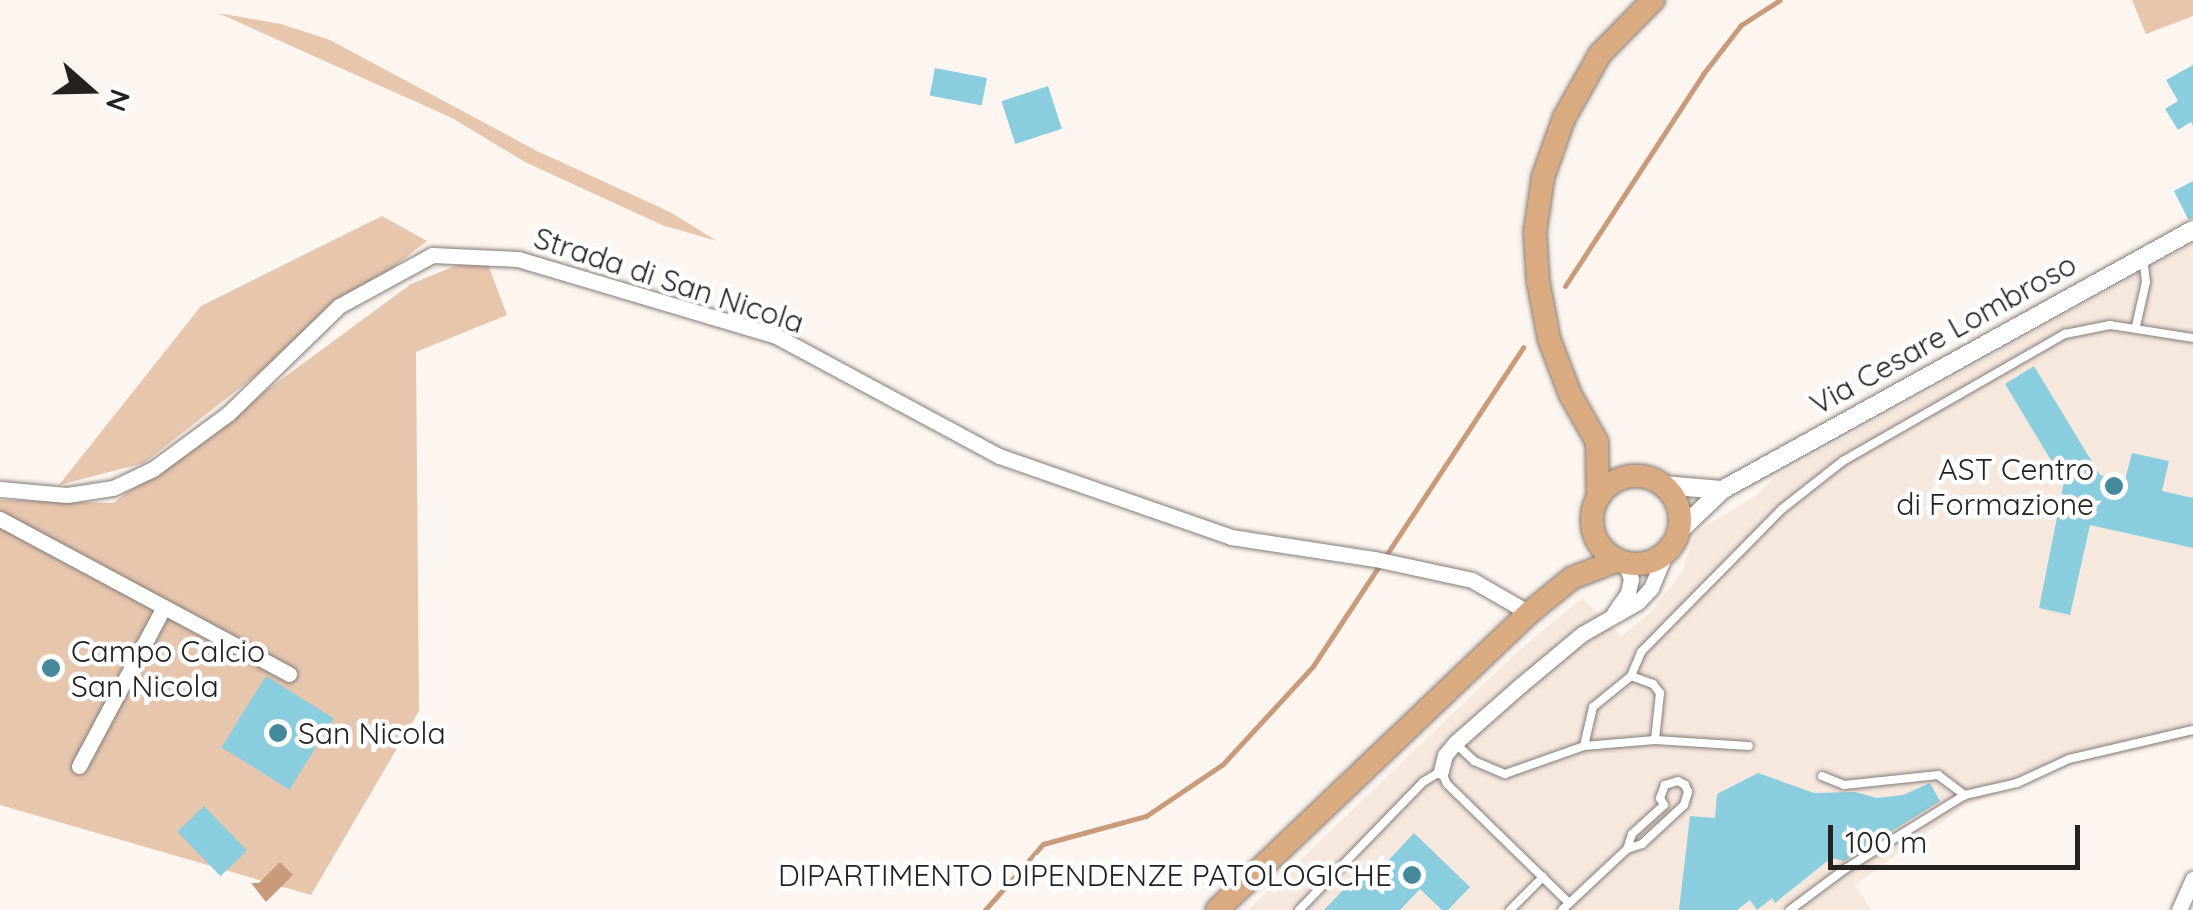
<!DOCTYPE html>
<style>
body{margin:0}
#map{position:relative;width:2193px;height:910px;overflow:hidden;background:#fdf5ef;font-family:Quicksand,sans-serif}
div>[style]{position:absolute}
[style*='--x']{left:calc(var(--x)*1px);top:calc(var(--y)*1px);width:calc(var(--w)*1px);rotate:calc(var(--a)*1deg)}
.built>*{inset:0;background:#f7e8de}
.green>*{inset:0;background:#e7c6ae}
.water>*{inset:0;background:#c99b7a}
.stream>*{height:5px;margin:-2.5px;padding:0 2.5px;transform-origin:2.5px;border-radius:2.5px;background:#c99b7a}
.building>*{inset:0;background:#8acddf;transform-origin:0 0}
.roads{filter:drop-shadow(0 0 2px #837c77) drop-shadow(0 0 2px #837c77)}
.service>*{height:8px;margin:-4px;padding:0 4px;transform-origin:4px;border-radius:4px;background:#fff}
.minor>*{height:15px;margin:-7.5px;padding:0 7.5px;transform-origin:7.5px;border-radius:7.5px;background:#fff}
.tertiary>*{height:18px;margin:-9px;padding:0 9px;transform-origin:9px;border-radius:9px;background:#fff}
.primary>*{height:22px;margin:-11px;padding:0 11px;transform-origin:11px;border-radius:11px;background:#daab81}
.primary>.ring{margin:-11px;padding:0;box-sizing:content-box;background:none;border:22px solid #daab81;border-radius:50%}
.dots>*{width:28px;height:28px;translate:-50% -50%;box-sizing:border-box;border:5px solid #fff;border-radius:50%}
span{translate:-50% -50%;white-space:nowrap;text-align:center;line-height:1.15;-webkit-text-stroke:9px #fff;paint-order:stroke}
.street-label{font-size:30px;color:#24211f}
.poi-label{font-size:30px;color:#24211f}
.right{translate:-100% -50%;text-align:right}
.left{translate:0 -50%;text-align:left}
.north{position:absolute;left:40px;top:40px;width:100px;height:100px;-webkit-text-stroke:8px #fff;paint-order:stroke;rotate:110deg;font-size:28px;font-weight:700;line-height:40px;text-align:center;color:#24211f}
.north::after{content:'';display:block;margin:auto;width:35px;height:45px;background:#24211f;clip-path:polygon(50% 0,100% 100%,50% 72%,0 100%)}
.scale{position:absolute;left:1828px;top:825px;width:252px;height:45px;box-sizing:border-box;border:5px solid #24211f;border-top:0;padding-left:12px;font-size:30px;line-height:35px;white-space:nowrap;color:#24211f;-webkit-text-stroke:8px #fff;paint-order:stroke}
</style>
<div id="map">
<div class="built">
<i style="clip-path:polygon(2193px 243px,2193px 738px,2070px 765px,1964px 806px,1855px 885px,1871px 910px,1248px 910px,1516px 653px,1582px 598px,1621px 636px,1649px 614px,1682px 572px,1696px 532px,1757px 495px,1777px 475px)"></i>
</div>
<div class="green">
<i style="clip-path:polygon(2132px 0,2193px 0,2193px 16px,2146px 34px)"></i>
<i style="clip-path:polygon(218px 13px,281px 24px,330px 40px,535px 150px,670px 212px,717px 241px,662px 225px,525px 162px,452px 118px)"></i>
<i style="clip-path:polygon(382px 216px,427px 241px,144px 463px,59px 485px,201px 306px)"></i>
<i style="clip-path:polygon(484px 254px,507px 315px,416px 352px,419px 711px,311px 895px,0 805px,0 500px,113px 503px,411px 284px)"></i>
</div>
<div class="water">
<i style="clip-path:polygon(280px 862px,293px 875px,266px 902px,251px 883px,259px 883px)"></i>
</div>
<div class="stream">
<i style="--x:1565;--y:286;--w:253;--a:-56.9"></i>
<i style="--x:1703;--y:74;--w:62;--a:-52.2"></i>
<i style="--x:1741;--y:25;--w:46;--a:-32.7"></i>
<i style="--x:985;--y:910;--w:88;--a:-48.7"></i>
<i style="--x:1043;--y:844;--w:107;--a:-15.2"></i>
<i style="--x:1146;--y:816;--w:93;--a:-34"></i>
<i style="--x:1223;--y:764;--w:133;--a:-47.4"></i>
<i style="--x:1313;--y:666;--w:382;--a:-56.6"></i>
</div>
<div class="building">
<i style="clip-path:polygon(2193px 65px,2193px 126px,2191px 122px,2178px 130px,2165px 109px,2178px 101px,2166px 80px)"></i>
<i style="left:935px;top:68px;width:53px;height:28px;rotate:11deg"></i>
<i style="left:1048px;top:86px;width:45px;height:49px;rotate:72deg"></i>
<i style="clip-path:polygon(2193px 181px,2193px 218px,2188px 219px,2174px 191px)"></i>
<i style="clip-path:polygon(2034px 366px,2100px 475px,2125px 480px,2132px 453px,2169px 461px,2162px 491px,2193px 498px,2193px 548px,2090px 525px,2070px 615px,2039px 608px,2064px 482px,2005px 384px)"></i>
<i style="left:266px;top:676px;width:80px;height:84px;rotate:32deg"></i>
<i style="clip-path:polygon(1758px 773px,1814px 793px,1855px 792px,1877px 798px,1903px 795px,1930px 783px,1940px 801px,1844px 861px,1831px 858px,1775px 903px,1772px 898px,1757px 910px,1750px 900px,1737px 910px,1679px 910px,1690px 816px,1715px 818px,1717px 794px)"></i>
<i style="left:204px;top:806px;width:62px;height:37px;rotate:46deg"></i>
<i style="clip-path:polygon(1414px 833px,1470px 887px,1448px 910px,1442px 910px,1420px 889px,1400px 910px,1324px 910px,1346px 887px,1351px 892px,1381px 860px,1385px 864px)"></i>
</div>
<div class="roads">
<div class="service">
<i style="--x:2136;--y:326;--w:45;--a:-77.2"></i>
<i style="--x:2146;--y:282;--w:24;--a:-97"></i>
<i style="--x:1631;--y:676;--w:26;--a:-67"></i>
<i style="--x:1641;--y:652;--w:201;--a:-45.4"></i>
<i style="--x:1782;--y:509;--w:78;--a:-38.2"></i>
<i style="--x:1843;--y:461;--w:256;--a:-29.8"></i>
<i style="--x:2065;--y:334;--w:46;--a:-11.3"></i>
<i style="--x:2110;--y:325;--w:84;--a:8.9"></i>
<i style="--x:1455;--y:743;--w:26;--a:43"></i>
<i style="--x:1474;--y:761;--w:34;--a:23"></i>
<i style="--x:1505;--y:774;--w:84;--a:-19.5"></i>
<i style="--x:1584;--y:746;--w:71;--a:-4.8"></i>
<i style="--x:1655;--y:740;--w:94;--a:3.7"></i>
<i style="--x:1584;--y:746;--w:40;--a:-77"></i>
<i style="--x:1593;--y:707;--w:49;--a:-39.2"></i>
<i style="--x:1631;--y:676;--w:23;--a:20"></i>
<i style="--x:1653;--y:684;--w:11;--a:52"></i>
<i style="--x:1660;--y:693;--w:47;--a:96.1"></i>
<i style="--x:1822;--y:776;--w:24;--a:22"></i>
<i style="--x:1844;--y:785;--w:95;--a:-6.1"></i>
<i style="--x:1938;--y:775;--w:34;--a:37"></i>
<i style="--x:1299;--y:910;--w:178;--a:-45.9"></i>
<i style="--x:1423;--y:782;--w:21;--a:-31"></i>
<i style="--x:1441;--y:771;--w:14;--a:65"></i>
<i style="--x:1447;--y:784;--w:170;--a:44.3"></i>
<i style="--x:1510;--y:910;--w:47;--a:-45"></i>
<i style="--x:1562;--y:910;--w:89;--a:-43.2"></i>
<i style="--x:1627;--y:849;--w:16;--a:-18"></i>
<i style="--x:1642;--y:844;--w:57;--a:-42.9"></i>
<i style="--x:1684;--y:805;--w:14;--a:-73"></i>
<i style="--x:1688;--y:792;--w:8;--a:-113"></i>
<i style="--x:1685;--y:785;--w:8;--a:-150"></i>
<i style="--x:1678;--y:781;--w:14;--a:163"></i>
<i style="--x:1665;--y:785;--w:14;--a:111"></i>
<i style="--x:1660;--y:798;--w:8;--a:60"></i>
<i style="--x:1664;--y:805;--w:43;--a:137.8"></i>
<i style="--x:1632;--y:834;--w:16;--a:108"></i>
<i style="--x:1790;--y:910;--w:69;--a:-36.7"></i>
<i style="--x:1845;--y:869;--w:141;--a:-31.7"></i>
<i style="--x:1965;--y:795;--w:53;--a:-13"></i>
<i style="--x:2017;--y:783;--w:57;--a:-24.8"></i>
<i style="--x:2069;--y:759;--w:127;--a:-13.2"></i>
</div>
<div class="minor">
<i style="--x:0;--y:489;--w:67;--a:5.1"></i>
<i style="--x:67;--y:495;--w:47;--a:-8.7"></i>
<i style="--x:113;--y:488;--w:44;--a:-25.4"></i>
<i style="--x:153;--y:469;--w:94;--a:-36.4"></i>
<i style="--x:229;--y:413;--w:153;--a:-44.2"></i>
<i style="--x:339;--y:306;--w:106;--a:-28.7"></i>
<i style="--x:432;--y:255;--w:86;--a:2.7"></i>
<i style="--x:518;--y:259;--w:269;--a:16.6"></i>
<i style="--x:776;--y:336;--w:253;--a:28.3"></i>
<i style="--x:999;--y:456;--w:246;--a:19.2"></i>
<i style="--x:1231;--y:537;--w:146;--a:8.7"></i>
<i style="--x:1375;--y:559;--w:99;--a:12.2"></i>
<i style="--x:1472;--y:580;--w:66;--a:30.1"></i>
<i style="--x:0;--y:519;--w:328;--a:28.2"></i>
<i style="--x:1614;--y:613;--w:24;--a:-55"></i>
<i style="--x:1628;--y:593;--w:14;--a:-78"></i>
<i style="--x:1631;--y:579;--w:18;--a:-109"></i>
<i style="--x:79;--y:766;--w:180;--a:-61.9"></i>
<i style="--x:1441;--y:771;--w:16;--a:-76"></i>
<i style="--x:1445;--y:755;--w:16;--a:-50"></i>
<i style="--x:1455;--y:743;--w:89;--a:-41.4"></i>
<i style="--x:1522;--y:684;--w:78;--a:-39.8"></i>
<i style="--x:1582;--y:634;--w:64;--a:-29.7"></i>
<i style="--x:1638;--y:602;--w:19;--a:-47"></i>
<i style="--x:1651;--y:588;--w:41;--a:-67.2"></i>
<i style="--x:2179;--y:910;--w:34;--a:-66"></i>
</div>
<div class="tertiary">
<i style="--x:1663;--y:485;--w:59;--a:4.8"></i>
<i style="--x:1677;--y:533;--w:62;--a:-43.7"></i>
<i style="--x:1722;--y:490;--w:538;--a:-28.9"></i>
</div>
<div class="primary">
<i class="ring" style="left:1592px;top:476px;width:66px;height:66px"></i>
<i style="--x:1598;--y:498;--w:56;--a:-91"></i>
<i style="--x:1597;--y:442;--w:55;--a:-119.4"></i>
<i style="--x:1570;--y:394;--w:59;--a:-110.9"></i>
<i style="--x:1549;--y:339;--w:59;--a:-100.7"></i>
<i style="--x:1538;--y:281;--w:49;--a:-93.5"></i>
<i style="--x:1535;--y:232;--w:56;--a:-81.7"></i>
<i style="--x:1543;--y:177;--w:63;--a:-70.4"></i>
<i style="--x:1564;--y:118;--w:73;--a:-60.6"></i>
<i style="--x:1600;--y:54;--w:76;--a:-45.5"></i>
<i style="--x:1217;--y:910;--w:431;--a:-43.6"></i>
<i style="--x:1529;--y:613;--w:55;--a:-39.1"></i>
<i style="--x:1572;--y:578;--w:50;--a:-21"></i>
</div>
</div>
<div class="dots">
<i style="left:2114px;top:486px;background:#46899a"></i>
<i style="left:51px;top:668px;background:#46899a"></i>
<i style="left:278px;top:733px;background:#46899a"></i>
<i style="left:1412px;top:875px;background:#46899a"></i>
</div>
<div class="street-label">
<span style="left:669px;top:280px;rotate:18deg">Strada di San Nicola</span>
<span style="left:1943px;top:334px;rotate:-29deg">Via Cesare Lombroso</span>
</div>
<div class="poi-label">
<span class="right" style="left:2094px;top:486px">AST Centro<br>di Formazione</span>
<span class="left" style="left:71px;top:668px">Campo Calcio<br>San Nicola</span>
<span class="left" style="left:298px;top:733px">San Nicola</span>
<span class="right" style="left:1392px;top:875px">DIPARTIMENTO DIPENDENZE PATOLOGICHE</span>
</div>
<div class="north">N</div>
<div class="scale">100 m</div>
</div>
